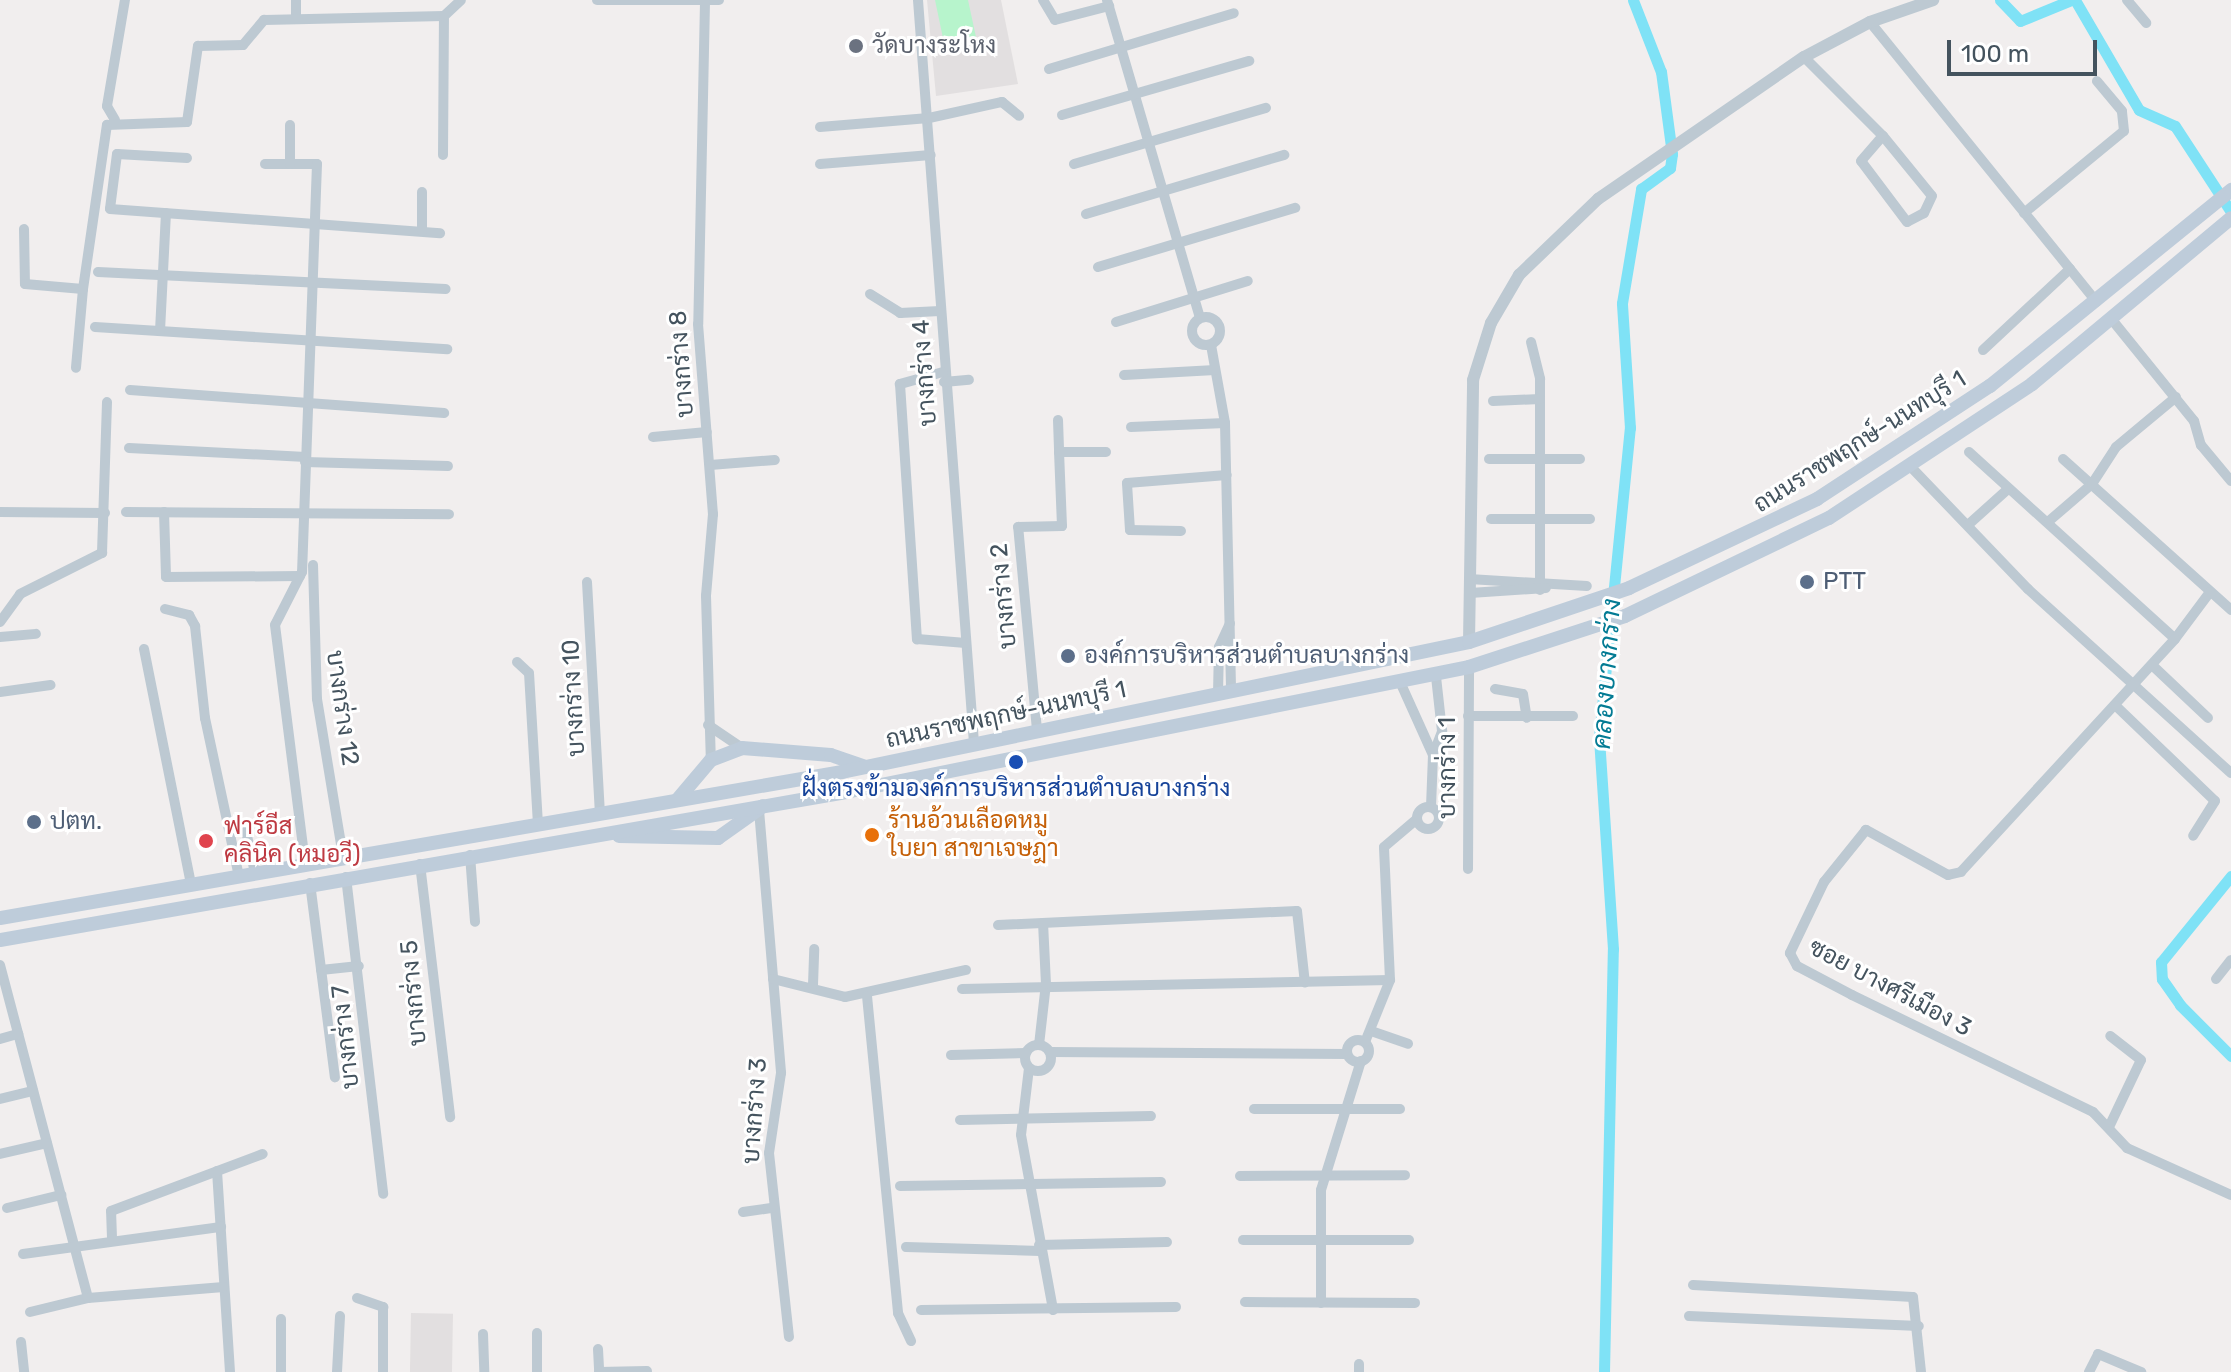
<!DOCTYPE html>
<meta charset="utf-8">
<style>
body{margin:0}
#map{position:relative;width:2231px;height:1372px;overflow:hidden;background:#f1eeee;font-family:Rubik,Sarabun,sans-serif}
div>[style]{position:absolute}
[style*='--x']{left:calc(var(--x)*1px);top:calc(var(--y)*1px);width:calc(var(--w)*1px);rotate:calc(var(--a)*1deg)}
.education>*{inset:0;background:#e2dfe0;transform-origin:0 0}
.green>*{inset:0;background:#b7f4cc}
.canal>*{height:11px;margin:-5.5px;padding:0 5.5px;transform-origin:5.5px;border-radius:5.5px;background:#7fe2f6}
.minor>*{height:10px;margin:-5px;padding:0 5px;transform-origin:5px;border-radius:5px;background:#bdc9d2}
.minor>.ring{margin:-5px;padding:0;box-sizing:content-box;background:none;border:10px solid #bdc9d2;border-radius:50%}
.tertiary>*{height:12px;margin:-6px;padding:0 6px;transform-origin:6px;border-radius:6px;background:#bdc9d2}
.secondary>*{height:14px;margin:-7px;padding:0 7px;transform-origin:7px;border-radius:7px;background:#beccda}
.dots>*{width:22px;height:22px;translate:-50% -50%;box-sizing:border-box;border:4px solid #fff;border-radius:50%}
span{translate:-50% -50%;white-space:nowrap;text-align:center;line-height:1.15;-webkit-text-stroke:6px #fff;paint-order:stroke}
.worship-label{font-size:24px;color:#5b616d}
.left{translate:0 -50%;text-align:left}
.street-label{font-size:24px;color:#44535e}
.service-label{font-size:24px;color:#4e5e75}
.transit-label{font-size:24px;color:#164399}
.food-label{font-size:24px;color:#c56008}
.health-label{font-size:24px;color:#be3a42}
.water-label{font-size:26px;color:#037b94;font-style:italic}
.scale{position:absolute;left:1947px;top:40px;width:150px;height:36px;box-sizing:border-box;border:4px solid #44535e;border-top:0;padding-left:10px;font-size:24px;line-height:28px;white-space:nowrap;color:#44535e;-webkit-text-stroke:6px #fff;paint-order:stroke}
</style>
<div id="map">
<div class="education">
<i style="clip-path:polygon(927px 0,1001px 0,1018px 84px,936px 96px)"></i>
<i style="left:411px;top:1313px;width:42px;height:59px;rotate:1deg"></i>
</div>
<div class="green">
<i style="clip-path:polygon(935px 0,968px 0,976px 37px,944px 43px)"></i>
</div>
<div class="canal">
<i style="--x:2000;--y:0;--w:29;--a:46"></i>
<i style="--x:2020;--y:21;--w:55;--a:-22.4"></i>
<i style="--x:2075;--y:0;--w:127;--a:59.8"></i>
<i style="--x:2139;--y:110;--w:39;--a:24"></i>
<i style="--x:2175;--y:126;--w:103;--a:56.9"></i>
<i style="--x:2231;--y:876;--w:111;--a:129.1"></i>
<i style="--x:2161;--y:962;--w:17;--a:87"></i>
<i style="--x:2162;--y:979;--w:32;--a:55"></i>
<i style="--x:2180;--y:1005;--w:72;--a:45"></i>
<i style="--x:1604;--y:1372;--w:423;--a:-88.8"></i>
<i style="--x:1613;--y:949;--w:212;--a:-93.8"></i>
<i style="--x:1599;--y:737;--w:311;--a:-84.3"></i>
<i style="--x:1630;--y:428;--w:125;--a:-93.7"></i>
<i style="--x:1622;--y:303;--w:116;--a:-80.5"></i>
<i style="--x:1641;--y:189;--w:36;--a:-36"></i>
<i style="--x:1670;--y:168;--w:14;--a:-82"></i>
<i style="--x:1672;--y:154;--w:83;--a:-97.6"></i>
<i style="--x:1661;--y:72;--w:77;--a:-111.3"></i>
</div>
<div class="minor">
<i style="--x:296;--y:0;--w:19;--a:90"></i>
<i style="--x:597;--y:0;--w:122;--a:0"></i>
<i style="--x:918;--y:0;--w:745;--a:85.69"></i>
<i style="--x:1043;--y:0;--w:23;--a:59"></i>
<i style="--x:1055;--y:20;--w:56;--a:-14.5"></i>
<i style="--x:1107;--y:0;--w:331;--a:73.7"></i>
<i style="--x:2127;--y:0;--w:30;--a:50"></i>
<i style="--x:705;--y:2;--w:322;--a:91.2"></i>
<i style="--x:698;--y:324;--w:191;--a:85.5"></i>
<i style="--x:713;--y:514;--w:82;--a:94.9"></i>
<i style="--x:706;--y:596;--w:164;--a:88.3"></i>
<i style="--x:1870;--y:22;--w:360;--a:51"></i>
<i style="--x:1804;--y:57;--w:112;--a:45"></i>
<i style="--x:1883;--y:136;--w:77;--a:50.8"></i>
<i style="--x:1932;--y:196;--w:19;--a:115"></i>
<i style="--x:1924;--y:213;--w:19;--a:152"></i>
<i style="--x:1907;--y:222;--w:76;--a:-127"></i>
<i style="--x:1861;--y:161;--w:33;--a:-49"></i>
<i style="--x:1049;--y:69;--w:193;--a:-16.8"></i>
<i style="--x:1062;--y:115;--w:195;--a:-16.1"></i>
<i style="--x:115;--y:120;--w:16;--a:-120"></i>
<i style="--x:107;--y:106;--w:108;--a:-80.4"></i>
<i style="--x:820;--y:127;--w:109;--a:-4.7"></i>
<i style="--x:929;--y:118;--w:75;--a:-12.4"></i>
<i style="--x:1002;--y:102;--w:22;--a:39"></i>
<i style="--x:443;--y:155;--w:139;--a:-89.6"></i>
<i style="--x:187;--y:158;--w:70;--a:-176.7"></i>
<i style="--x:117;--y:154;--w:55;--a:97.3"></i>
<i style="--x:110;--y:209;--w:331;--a:4.2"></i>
<i style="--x:265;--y:164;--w:52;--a:0"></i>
<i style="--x:317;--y:164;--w:408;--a:92.1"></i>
<i style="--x:302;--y:572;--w:59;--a:117"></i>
<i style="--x:275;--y:625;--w:240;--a:82.8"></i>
<i style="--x:290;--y:164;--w:39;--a:-90"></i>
<i style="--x:820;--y:164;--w:111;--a:-4.6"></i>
<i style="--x:1074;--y:164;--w:200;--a:-16.3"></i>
<i style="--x:422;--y:192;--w:39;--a:90"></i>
<i style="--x:2024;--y:213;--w:129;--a:-39.4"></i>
<i style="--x:2124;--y:131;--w:20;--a:-96"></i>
<i style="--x:2122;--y:111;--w:39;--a:-130"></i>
<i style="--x:1086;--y:214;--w:207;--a:-16.6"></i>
<i style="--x:24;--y:229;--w:55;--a:89"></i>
<i style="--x:25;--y:284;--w:58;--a:4.9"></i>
<i style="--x:83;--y:289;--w:79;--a:95.1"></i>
<i style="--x:1098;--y:267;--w:206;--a:-16.7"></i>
<i style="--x:98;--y:272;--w:348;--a:2.8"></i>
<i style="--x:83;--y:289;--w:166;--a:-81.7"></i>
<i style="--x:107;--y:125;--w:80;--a:-2.1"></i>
<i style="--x:187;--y:122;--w:77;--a:-81.8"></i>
<i style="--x:198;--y:46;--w:45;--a:-1.3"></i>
<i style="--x:243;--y:45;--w:33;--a:-50"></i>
<i style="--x:264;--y:20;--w:180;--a:-1.3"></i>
<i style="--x:444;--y:16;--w:23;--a:-43"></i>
<i style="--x:870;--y:294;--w:36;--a:32"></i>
<i style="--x:900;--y:313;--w:40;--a:-2.9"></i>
<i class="ring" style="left:1192px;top:317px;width:18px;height:18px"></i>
<i style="--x:2113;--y:321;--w:129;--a:51"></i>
<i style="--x:2194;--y:421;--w:25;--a:74"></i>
<i style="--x:2201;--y:445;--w:47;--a:50.2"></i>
<i style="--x:1116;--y:322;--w:138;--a:-17.3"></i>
<i style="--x:95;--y:327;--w:353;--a:3.6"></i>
<i style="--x:160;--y:331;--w:118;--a:-87.1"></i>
<i style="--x:1531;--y:342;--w:38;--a:76"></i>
<i style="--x:1540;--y:379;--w:211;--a:90"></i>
<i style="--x:1211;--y:345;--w:79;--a:79.8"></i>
<i style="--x:1225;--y:423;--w:269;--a:88.7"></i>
<i style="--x:1983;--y:350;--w:119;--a:-43"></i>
<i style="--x:943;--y:372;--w:45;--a:164.4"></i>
<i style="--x:900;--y:384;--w:256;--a:86.2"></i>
<i style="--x:917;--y:639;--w:49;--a:4.7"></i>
<i style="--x:1124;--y:375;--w:91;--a:-3.1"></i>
<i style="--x:944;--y:382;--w:25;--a:-5"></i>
<i style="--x:130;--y:390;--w:315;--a:4.2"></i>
<i style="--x:1493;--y:401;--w:47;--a:-2.4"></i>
<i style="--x:1058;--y:420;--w:32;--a:88"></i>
<i style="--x:1131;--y:427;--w:94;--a:-2.4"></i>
<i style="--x:653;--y:437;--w:54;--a:-5.3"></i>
<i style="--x:129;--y:448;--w:177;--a:2.9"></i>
<i style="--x:1969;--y:452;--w:278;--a:42.2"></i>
<i style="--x:1489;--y:459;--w:91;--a:0"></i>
<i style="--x:2063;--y:459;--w:226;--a:41.9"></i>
<i style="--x:305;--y:462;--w:143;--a:1.6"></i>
<i style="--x:710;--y:465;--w:65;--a:-4.4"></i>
<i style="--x:1910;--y:466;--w:170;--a:46.2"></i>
<i style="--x:2028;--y:589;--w:274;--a:42.2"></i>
<i style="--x:0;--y:512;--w:105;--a:0.5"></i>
<i style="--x:126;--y:512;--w:323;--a:0.4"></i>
<i style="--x:164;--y:512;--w:65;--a:88.2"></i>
<i style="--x:166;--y:577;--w:134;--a:-0.4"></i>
<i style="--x:1491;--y:519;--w:99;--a:0"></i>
<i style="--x:2049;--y:521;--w:57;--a:-40.7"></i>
<i style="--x:2092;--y:484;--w:44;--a:-57"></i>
<i style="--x:2116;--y:447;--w:78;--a:-39.8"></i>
<i style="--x:1969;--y:524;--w:52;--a:-41.9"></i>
<i style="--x:1181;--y:531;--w:51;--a:-178.9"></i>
<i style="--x:1130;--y:530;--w:47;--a:-93.7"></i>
<i style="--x:1127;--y:483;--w:100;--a:-4.6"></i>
<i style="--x:313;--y:565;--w:134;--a:88.3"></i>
<i style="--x:317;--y:699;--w:159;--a:80.6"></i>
<i style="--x:1469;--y:579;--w:118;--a:3.4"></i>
<i style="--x:587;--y:582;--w:230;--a:86.8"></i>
<i style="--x:2210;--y:592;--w:59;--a:126.7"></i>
<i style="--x:2175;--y:639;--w:316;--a:132.6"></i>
<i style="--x:1961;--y:872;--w:13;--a:167"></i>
<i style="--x:1948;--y:875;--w:94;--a:-151.2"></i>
<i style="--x:1866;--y:830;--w:67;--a:128.9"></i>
<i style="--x:1824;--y:882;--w:79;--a:115.6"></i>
<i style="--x:1790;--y:953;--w:15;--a:62"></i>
<i style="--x:1797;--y:966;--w:62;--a:27.8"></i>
<i style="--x:1852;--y:995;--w:268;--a:25.9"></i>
<i style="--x:2093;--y:1112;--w:50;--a:46.6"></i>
<i style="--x:2127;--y:1148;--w:114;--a:24.3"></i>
<i style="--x:1470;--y:593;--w:76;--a:-3.8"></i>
<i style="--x:165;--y:609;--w:25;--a:14"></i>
<i style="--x:189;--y:615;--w:13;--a:61"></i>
<i style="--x:195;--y:626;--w:93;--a:83.8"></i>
<i style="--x:205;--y:718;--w:162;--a:77.9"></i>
<i style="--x:0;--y:622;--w:34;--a:-54"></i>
<i style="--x:20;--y:594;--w:92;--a:-26.6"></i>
<i style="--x:102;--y:553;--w:151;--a:-88.1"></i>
<i style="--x:0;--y:637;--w:36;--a:-5"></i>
<i style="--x:144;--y:649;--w:240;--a:78.7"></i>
<i style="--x:517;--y:662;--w:16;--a:43"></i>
<i style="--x:529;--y:673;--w:150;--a:86.6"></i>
<i style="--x:2152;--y:665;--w:77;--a:43.4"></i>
<i style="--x:1401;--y:684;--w:78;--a:65.7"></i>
<i style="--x:1433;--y:755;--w:52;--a:92.2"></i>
<i style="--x:1495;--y:689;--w:28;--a:10"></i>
<i style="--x:1523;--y:694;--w:24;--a:81"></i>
<i style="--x:0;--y:692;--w:51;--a:-7.8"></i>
<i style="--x:1218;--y:694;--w:47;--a:-88.8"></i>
<i style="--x:1219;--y:647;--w:26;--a:-65"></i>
<i style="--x:2116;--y:706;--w:137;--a:43.8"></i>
<i style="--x:2215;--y:801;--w:41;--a:122.2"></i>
<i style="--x:1468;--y:716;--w:105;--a:0"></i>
<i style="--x:708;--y:725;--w:41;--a:34.1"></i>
<i style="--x:1037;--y:730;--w:204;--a:-95.3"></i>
<i style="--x:1018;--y:527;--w:44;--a:-1.3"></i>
<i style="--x:1062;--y:526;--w:74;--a:-92.3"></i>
<i style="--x:1059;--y:452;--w:47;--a:0"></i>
<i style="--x:1433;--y:755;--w:26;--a:-69"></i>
<i style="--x:1442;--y:731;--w:54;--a:-96.3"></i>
<i class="ring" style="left:1417px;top:807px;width:12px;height:12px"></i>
<i style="--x:759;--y:810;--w:264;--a:85.2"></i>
<i style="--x:781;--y:1073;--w:81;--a:98.5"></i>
<i style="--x:769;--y:1153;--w:185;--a:83.8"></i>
<i style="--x:246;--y:831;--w:43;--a:77.9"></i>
<i style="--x:470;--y:855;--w:67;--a:85.7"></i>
<i style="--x:420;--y:864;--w:255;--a:83.2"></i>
<i style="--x:1468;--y:869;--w:202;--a:-89.7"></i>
<i style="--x:346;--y:877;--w:319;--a:83.3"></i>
<i style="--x:310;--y:883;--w:196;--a:82.7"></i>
<i style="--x:998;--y:925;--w:299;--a:-2.7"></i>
<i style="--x:1297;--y:911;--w:72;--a:83.7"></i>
<i style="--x:0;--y:965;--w:344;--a:75.2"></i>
<i style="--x:321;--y:970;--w:38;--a:-6"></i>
<i style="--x:773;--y:979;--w:74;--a:14"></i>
<i style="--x:845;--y:997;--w:124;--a:-12.6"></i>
<i style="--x:2216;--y:979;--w:24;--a:-52"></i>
<i style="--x:813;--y:985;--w:36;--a:-88"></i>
<i style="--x:962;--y:989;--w:428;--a:-1.2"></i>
<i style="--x:867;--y:996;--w:319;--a:84.4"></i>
<i style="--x:898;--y:1313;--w:31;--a:65"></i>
<i style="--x:1374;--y:1032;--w:36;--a:19"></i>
<i style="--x:0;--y:1039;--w:19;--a:-16"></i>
<i class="ring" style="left:1347px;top:1040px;width:12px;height:12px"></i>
<i style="--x:1365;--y:1042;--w:67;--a:-68"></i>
<i style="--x:1390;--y:980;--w:133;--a:-92.6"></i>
<i style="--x:1384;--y:847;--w:43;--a:-40.3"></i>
<i class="ring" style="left:1025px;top:1045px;width:16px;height:16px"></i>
<i style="--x:1039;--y:1045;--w:61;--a:-83.5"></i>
<i style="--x:1046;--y:984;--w:61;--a:-92.8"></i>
<i style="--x:1050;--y:1052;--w:297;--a:0.4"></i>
<i style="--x:951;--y:1055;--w:75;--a:-1.5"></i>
<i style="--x:1029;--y:1068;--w:67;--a:96.8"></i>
<i style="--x:1021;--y:1135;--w:178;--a:79.6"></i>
<i style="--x:0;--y:1099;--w:34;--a:-14"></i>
<i style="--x:1254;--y:1109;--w:146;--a:0"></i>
<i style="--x:960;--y:1120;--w:191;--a:-1.2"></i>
<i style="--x:2109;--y:1127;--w:74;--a:-64.5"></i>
<i style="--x:2141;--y:1060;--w:39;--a:-142"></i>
<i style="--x:0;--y:1154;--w:48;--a:-13.2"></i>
<i style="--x:217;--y:1171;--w:201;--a:86.3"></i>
<i style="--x:1240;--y:1176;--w:165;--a:-0.3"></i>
<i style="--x:900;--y:1186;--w:261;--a:-0.9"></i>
<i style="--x:7;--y:1208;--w:56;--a:-13.5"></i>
<i style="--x:743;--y:1212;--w:30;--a:-8"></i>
<i style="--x:112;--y:1238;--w:27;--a:-92"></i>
<i style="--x:111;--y:1211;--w:162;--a:-20.6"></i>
<i style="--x:1243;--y:1240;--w:166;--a:0"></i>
<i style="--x:1039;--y:1245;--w:128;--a:-1.3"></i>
<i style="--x:906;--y:1247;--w:134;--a:1.7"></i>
<i style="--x:23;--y:1254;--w:200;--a:-7.8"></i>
<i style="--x:1693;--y:1285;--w:220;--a:3.1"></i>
<i style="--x:1913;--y:1297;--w:75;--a:83.9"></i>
<i style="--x:357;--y:1298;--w:28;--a:19"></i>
<i style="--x:383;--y:1307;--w:65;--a:90"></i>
<i style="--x:1245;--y:1302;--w:170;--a:0.3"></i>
<i style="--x:1321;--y:1303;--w:113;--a:-90"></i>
<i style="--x:1321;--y:1190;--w:135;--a:-72.8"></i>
<i style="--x:921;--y:1310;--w:255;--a:-0.7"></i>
<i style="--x:30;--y:1312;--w:60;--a:-13.6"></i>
<i style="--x:88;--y:1298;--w:136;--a:-4.6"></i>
<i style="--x:1689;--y:1316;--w:230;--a:2.5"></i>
<i style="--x:281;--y:1319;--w:53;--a:90"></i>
<i style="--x:537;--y:1333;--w:39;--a:90"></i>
<i style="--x:483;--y:1334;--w:38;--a:88"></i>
<i style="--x:21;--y:1342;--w:30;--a:84"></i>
<i style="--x:598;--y:1349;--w:21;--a:87"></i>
<i style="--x:337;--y:1372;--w:56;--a:-86.9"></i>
<i style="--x:599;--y:1372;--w:48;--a:-1.2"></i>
<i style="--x:1359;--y:1372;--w:8;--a:-90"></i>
<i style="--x:2089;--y:1372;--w:20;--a:-63"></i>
<i style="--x:2098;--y:1354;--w:47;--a:22.7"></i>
</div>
<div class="tertiary">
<i style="--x:1469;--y:642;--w:262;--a:-89.1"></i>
<i style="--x:1473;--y:380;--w:60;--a:-72.5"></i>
<i style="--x:1491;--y:323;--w:56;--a:-59.7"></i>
<i style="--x:1519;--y:275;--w:110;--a:-43.9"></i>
<i style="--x:1598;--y:199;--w:250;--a:-34.6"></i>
<i style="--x:1804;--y:57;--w:75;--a:-27.9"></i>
<i style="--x:1870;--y:22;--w:67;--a:-19.2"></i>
</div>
<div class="secondary">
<i style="--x:678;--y:799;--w:51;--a:-49.8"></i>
<i style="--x:711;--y:760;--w:33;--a:-21"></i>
<i style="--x:742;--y:748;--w:89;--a:4.5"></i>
<i style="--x:831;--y:755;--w:34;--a:19"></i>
<i style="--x:619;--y:836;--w:99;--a:1.2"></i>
<i style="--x:718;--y:838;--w:55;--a:-35.4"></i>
<i style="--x:0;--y:918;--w:855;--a:-9.84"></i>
<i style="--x:842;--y:772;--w:640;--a:-11.71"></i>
<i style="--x:1469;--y:642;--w:169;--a:-18.6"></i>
<i style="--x:1629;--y:588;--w:208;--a:-25.3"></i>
<i style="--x:1817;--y:499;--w:207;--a:-33.2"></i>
<i style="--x:1990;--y:386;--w:311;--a:-39.1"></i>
<i style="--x:0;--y:940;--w:859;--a:-9.92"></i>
<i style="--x:846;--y:792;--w:635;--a:-11.35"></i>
<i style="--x:1469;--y:667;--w:164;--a:-18.1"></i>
<i style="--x:1625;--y:616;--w:226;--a:-25.7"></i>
<i style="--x:1829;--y:518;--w:243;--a:-33.4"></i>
<i style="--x:2032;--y:384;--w:259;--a:-39.8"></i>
</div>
<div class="dots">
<i style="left:856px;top:46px;background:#6b7280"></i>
<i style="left:1807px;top:582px;background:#5c6f8a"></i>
<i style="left:1068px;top:656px;background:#5c6f8a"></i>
<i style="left:1016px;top:762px;background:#1a4fb4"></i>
<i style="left:34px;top:822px;background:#5c6f8a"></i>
<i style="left:872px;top:835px;background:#e8710a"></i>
<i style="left:206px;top:841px;background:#e0444e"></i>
</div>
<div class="worship-label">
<span class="left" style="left:872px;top:46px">วัดบางระโหง</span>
</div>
<div class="street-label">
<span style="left:682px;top:364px;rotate:-94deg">บางกร่าง 8</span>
<span style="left:925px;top:373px;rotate:-94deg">บางกร่าง 4</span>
<span style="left:1860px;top:442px;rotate:-32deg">ถนนราชพฤกษ์-นนทบุรี 1</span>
<span style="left:1004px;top:596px;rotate:-95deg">บางกร่าง 2</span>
<span style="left:574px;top:698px;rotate:-93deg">บางกร่าง 10</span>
<span style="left:342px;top:708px;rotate:82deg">บางกร่าง 12</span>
<span style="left:1006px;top:715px;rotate:-12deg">ถนนราชพฤกษ์-นนทบุรี 1</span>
<span style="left:1448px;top:768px;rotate:-90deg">บางกร่าง 1</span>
<span style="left:1890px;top:988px;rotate:28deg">ซอย บางศรีเมือง 3</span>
<span style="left:414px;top:993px;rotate:-95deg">บางกร่าง 5</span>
<span style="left:346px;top:1037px;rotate:-96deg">บางกร่าง 7</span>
<span style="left:755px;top:1111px;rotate:-86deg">บางกร่าง 3</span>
</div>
<div class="service-label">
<span class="left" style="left:1823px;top:582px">PTT</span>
<span class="left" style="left:1084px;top:656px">องค์การบริหารส่วนตำบลบางกร่าง</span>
<span class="left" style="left:50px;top:822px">ปตท.</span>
</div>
<div class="transit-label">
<span style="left:1016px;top:789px">ฝั่งตรงข้ามองค์การบริหารส่วนตำบลบางกร่าง</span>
</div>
<div class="food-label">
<span class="left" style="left:888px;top:835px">ร้านอ้วนเลือดหมู<br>ใบยา สาขาเจษฎา</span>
</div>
<div class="health-label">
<span class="left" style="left:224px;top:841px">ฟาร์อีส<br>คลินิค (หมอวี)</span>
</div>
<div class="water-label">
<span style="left:1607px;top:674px;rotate:-86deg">คลองบางกร่าง</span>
</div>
<div class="scale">100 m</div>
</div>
